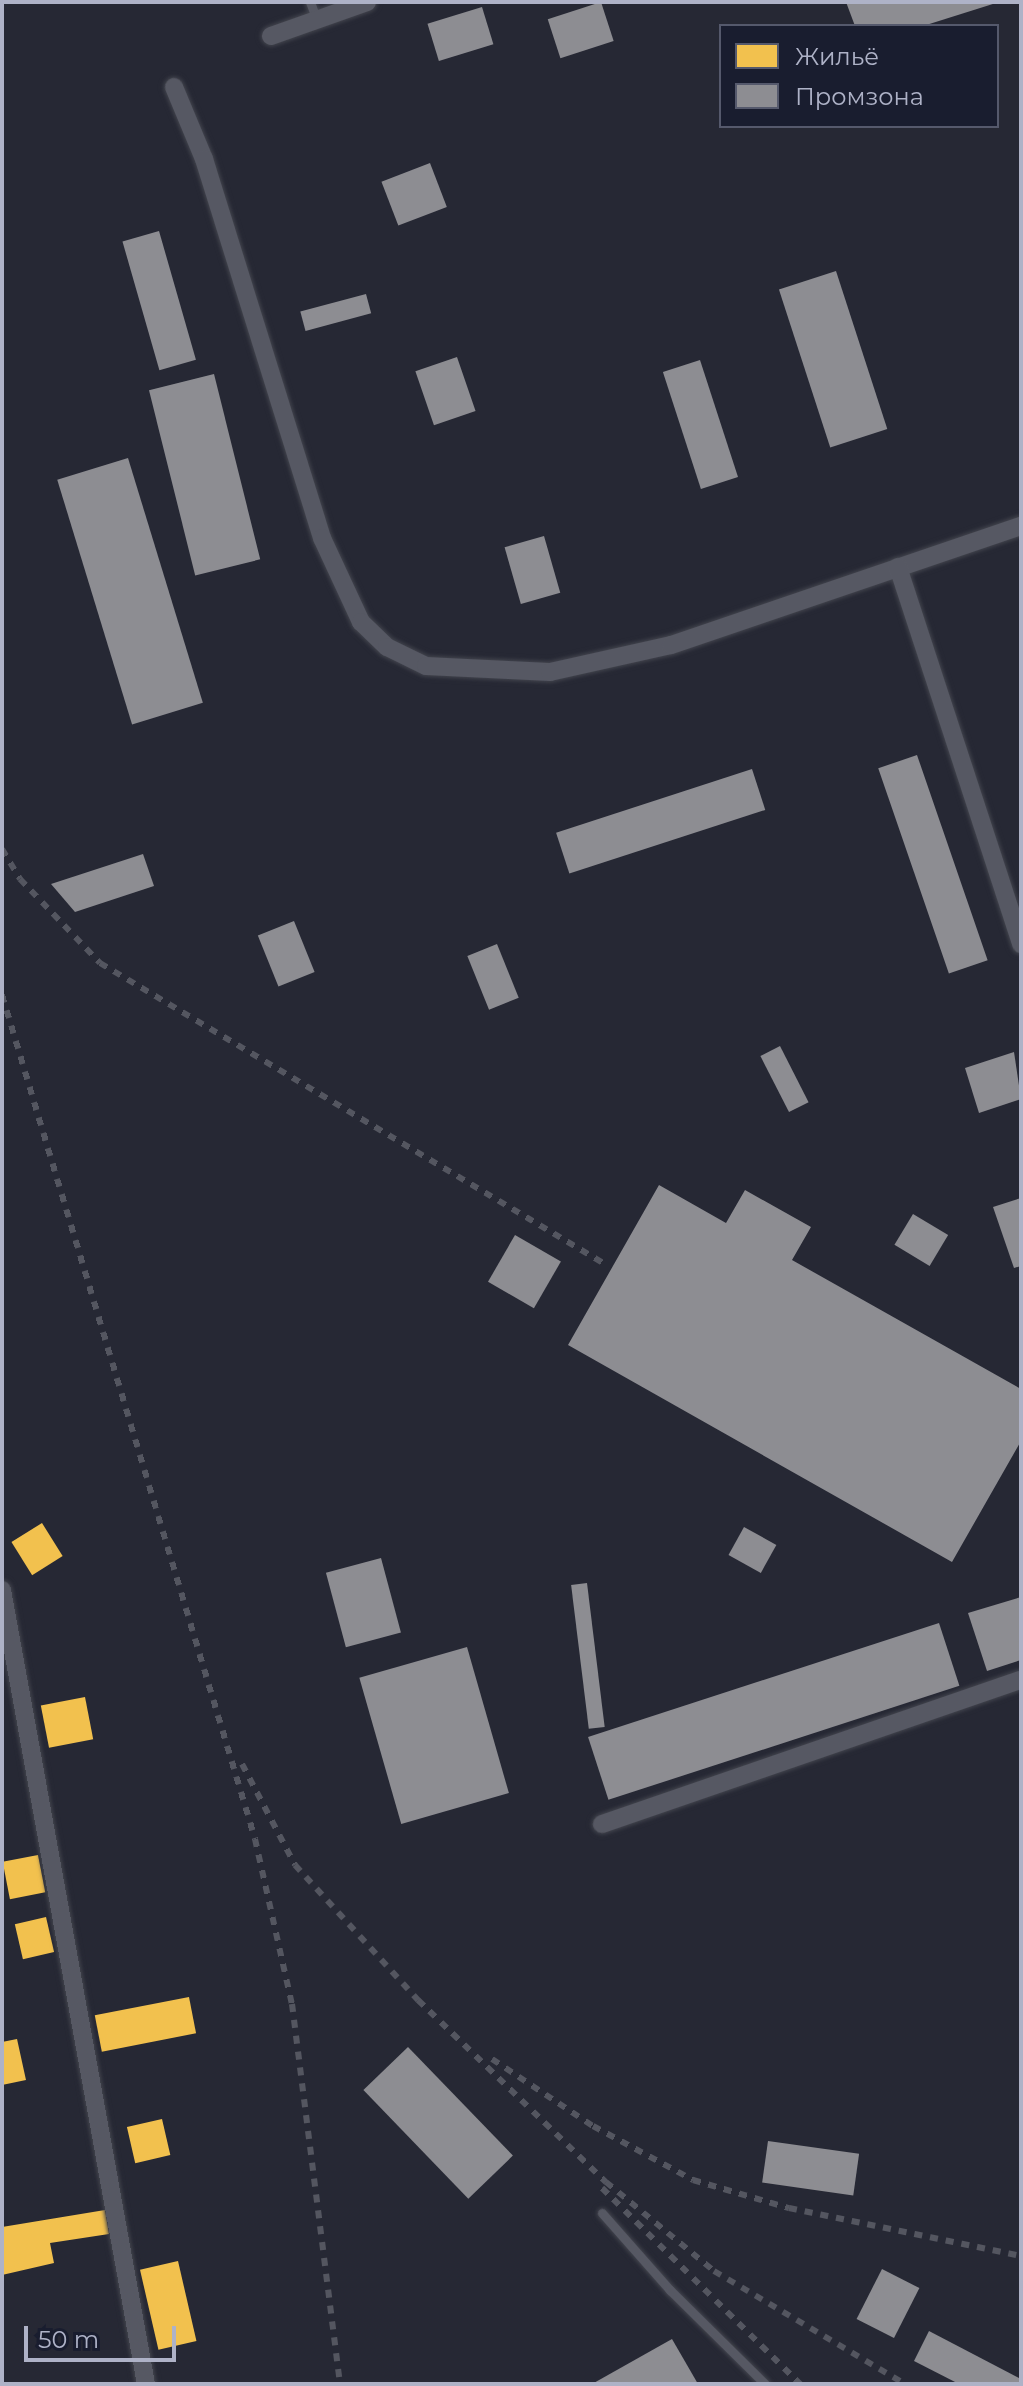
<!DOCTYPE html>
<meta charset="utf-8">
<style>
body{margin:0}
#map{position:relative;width:1023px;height:2386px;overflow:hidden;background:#262834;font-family:Montserrat,sans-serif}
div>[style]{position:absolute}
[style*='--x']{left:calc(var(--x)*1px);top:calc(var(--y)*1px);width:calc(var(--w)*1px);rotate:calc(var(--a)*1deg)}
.homes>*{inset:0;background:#f2c14e;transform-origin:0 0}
.industry>*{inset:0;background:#8d8d92;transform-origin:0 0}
.roads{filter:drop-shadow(0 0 2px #42444d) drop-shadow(0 0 2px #42444d)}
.service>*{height:9px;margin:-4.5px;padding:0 4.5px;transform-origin:4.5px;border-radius:4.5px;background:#565863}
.minor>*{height:18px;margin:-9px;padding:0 9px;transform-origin:9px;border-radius:9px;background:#565863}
.rail>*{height:6px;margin-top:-3px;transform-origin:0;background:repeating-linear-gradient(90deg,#545660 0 8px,transparent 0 16px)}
span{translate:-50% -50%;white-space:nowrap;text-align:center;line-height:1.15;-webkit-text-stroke:8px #191d2f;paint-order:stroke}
.frame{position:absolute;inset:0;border:4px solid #aeb2c7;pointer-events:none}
.legend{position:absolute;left:719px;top:24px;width:280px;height:104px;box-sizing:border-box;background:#191d2f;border:2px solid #55596c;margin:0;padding:10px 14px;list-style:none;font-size:24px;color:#aeb2c7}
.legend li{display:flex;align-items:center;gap:16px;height:40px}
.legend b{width:40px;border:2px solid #55596c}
.scale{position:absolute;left:24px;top:2326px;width:152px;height:36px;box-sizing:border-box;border:4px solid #aeb2c7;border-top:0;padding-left:10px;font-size:24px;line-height:28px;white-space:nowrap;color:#aeb2c7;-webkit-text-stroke:6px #191d2f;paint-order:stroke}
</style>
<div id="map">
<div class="homes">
<i style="left:42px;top:1523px;width:39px;height:36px;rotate:58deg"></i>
<i style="left:85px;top:1697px;width:43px;height:45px;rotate:79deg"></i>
<i style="left:38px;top:1855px;width:38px;height:36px;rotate:79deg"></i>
<i style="left:46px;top:1917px;width:36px;height:32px;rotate:77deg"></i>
<i style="left:189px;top:1997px;width:37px;height:96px;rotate:79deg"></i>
<i style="clip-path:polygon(17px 2039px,26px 2080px,2px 2085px,2px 2042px)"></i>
<i style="left:162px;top:2119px;width:37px;height:36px;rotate:77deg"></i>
<i style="clip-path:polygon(105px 2210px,109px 2234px,50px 2243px,54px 2263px,2px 2275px,2px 2227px)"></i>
<i style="left:178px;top:2261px;width:82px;height:39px;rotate:77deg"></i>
</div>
<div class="industry">
<i style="left:601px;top:2px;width:41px;height:56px;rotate:72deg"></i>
<i style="clip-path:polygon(846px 2px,996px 2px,996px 3px,923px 26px,855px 26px)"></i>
<i style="left:482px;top:7px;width:39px;height:57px;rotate:73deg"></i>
<i style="left:430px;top:163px;width:47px;height:52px;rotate:69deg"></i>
<i style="left:159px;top:231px;width:134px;height:38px;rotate:74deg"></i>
<i style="left:836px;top:271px;width:166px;height:60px;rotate:72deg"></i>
<i style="left:366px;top:294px;width:20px;height:68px;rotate:75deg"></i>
<i style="left:457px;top:357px;width:57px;height:44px;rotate:71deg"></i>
<i style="left:700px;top:360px;width:123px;height:39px;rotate:72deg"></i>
<i style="left:214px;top:374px;width:191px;height:67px;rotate:76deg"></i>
<i style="left:128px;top:458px;width:256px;height:74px;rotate:73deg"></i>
<i style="left:544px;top:536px;width:59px;height:41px;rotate:74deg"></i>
<i style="left:917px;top:755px;width:217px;height:41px;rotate:71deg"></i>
<i style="left:752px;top:769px;width:43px;height:206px;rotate:72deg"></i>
<i style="clip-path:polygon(143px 854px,154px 886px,75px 912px,51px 884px)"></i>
<i style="left:294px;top:921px;width:55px;height:39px;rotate:68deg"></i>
<i style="left:497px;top:944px;width:58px;height:32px;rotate:68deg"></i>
<i style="left:780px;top:1046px;width:63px;height:22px;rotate:63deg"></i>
<i style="clip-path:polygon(1014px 1052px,1021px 1099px,979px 1113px,965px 1068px)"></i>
<i style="clip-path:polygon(659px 1185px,726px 1223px,745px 1190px,811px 1227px,792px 1260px,1021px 1389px,1021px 1441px,952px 1562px,568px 1345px)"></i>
<i style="clip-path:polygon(1021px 1198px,1021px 1266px,1014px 1268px,993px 1207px)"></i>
<i style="left:913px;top:1214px;width:41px;height:36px;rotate:31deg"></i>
<i style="left:515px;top:1235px;width:53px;height:54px;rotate:30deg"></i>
<i style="left:744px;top:1527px;width:37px;height:32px;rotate:29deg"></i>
<i style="left:381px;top:1558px;width:77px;height:57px;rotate:75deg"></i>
<i style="left:587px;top:1583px;width:145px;height:16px;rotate:83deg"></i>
<i style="clip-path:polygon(1021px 1597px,1021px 1660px,987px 1671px,968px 1613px)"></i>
<i style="left:939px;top:1623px;width:66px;height:369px;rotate:72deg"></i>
<i style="left:467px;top:1647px;width:152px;height:112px;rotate:74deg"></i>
<i style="left:408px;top:2047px;width:151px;height:62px;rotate:46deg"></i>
<i style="left:768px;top:2141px;width:92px;height:42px;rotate:8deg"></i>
<i style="left:882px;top:2269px;width:42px;height:56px;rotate:27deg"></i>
<i style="clip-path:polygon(929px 2331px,1021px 2379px,1021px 2384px,959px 2384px,914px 2361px)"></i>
<i style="clip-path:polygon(672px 2339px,698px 2384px,592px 2384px)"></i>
</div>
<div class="roads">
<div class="service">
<i style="--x:310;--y:2;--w:19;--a:69"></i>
<i style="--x:602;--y:2213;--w:103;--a:48.6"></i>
<i style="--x:670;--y:2290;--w:134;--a:44.7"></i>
</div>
<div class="minor">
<i style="--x:271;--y:36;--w:102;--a:-19.5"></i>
<i style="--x:174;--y:87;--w:78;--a:67.4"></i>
<i style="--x:204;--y:159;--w:397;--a:72.7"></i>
<i style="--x:322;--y:538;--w:93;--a:65.1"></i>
<i style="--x:361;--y:622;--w:36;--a:44"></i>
<i style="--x:387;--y:647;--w:43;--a:26"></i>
<i style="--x:426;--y:666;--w:124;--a:2.8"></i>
<i style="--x:550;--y:672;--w:124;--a:-12.6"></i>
<i style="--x:671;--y:645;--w:370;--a:-18.8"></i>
<i style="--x:898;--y:567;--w:397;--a:71.9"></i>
<i style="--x:2;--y:1590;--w:807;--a:79.72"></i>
<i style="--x:602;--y:1824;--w:443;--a:-19"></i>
</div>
</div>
<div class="rail">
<i style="--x:2;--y:849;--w:35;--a:59"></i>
<i style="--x:20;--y:879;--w:116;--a:46.4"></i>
<i style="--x:100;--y:963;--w:586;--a:30.81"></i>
<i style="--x:2;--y:995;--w:881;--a:73.31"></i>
<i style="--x:255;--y:1839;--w:169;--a:77.4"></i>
<i style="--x:292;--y:2004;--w:383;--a:82.8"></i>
<i style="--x:242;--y:1764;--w:114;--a:62.3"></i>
<i style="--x:295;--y:1865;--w:183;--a:47.7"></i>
<i style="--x:418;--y:2000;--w:262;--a:44.1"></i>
<i style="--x:606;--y:2182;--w:140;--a:39.5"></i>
<i style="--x:714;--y:2271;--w:222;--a:30.6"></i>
<i style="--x:492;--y:2059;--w:121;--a:33.6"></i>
<i style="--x:593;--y:2126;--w:114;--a:28.4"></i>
<i style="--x:693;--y:2180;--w:100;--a:16.3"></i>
<i style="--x:789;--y:2208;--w:237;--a:11.7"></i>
<i style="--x:602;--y:2188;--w:279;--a:44.7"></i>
</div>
<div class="frame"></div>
<ul class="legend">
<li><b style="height:22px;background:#f2c14e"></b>Жильё</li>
<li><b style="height:22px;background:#8d8d92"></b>Промзона</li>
</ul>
<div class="scale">50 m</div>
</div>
